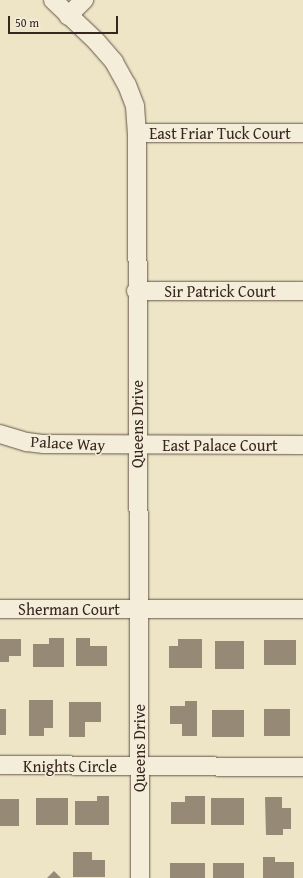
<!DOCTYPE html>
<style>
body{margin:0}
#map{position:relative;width:303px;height:878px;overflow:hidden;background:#eee4c6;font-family:"Gentium Book Plus",serif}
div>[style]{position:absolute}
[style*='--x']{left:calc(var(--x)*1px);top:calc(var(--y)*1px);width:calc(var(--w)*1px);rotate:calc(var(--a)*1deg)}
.building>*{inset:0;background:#968976;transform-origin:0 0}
.roads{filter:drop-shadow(0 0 1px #655649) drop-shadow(0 0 1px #655649)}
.minor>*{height:18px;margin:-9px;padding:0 9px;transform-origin:9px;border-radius:9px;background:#f4edda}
span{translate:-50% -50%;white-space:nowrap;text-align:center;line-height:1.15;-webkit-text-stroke:3px #f4edda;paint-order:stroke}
.street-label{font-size:16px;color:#37261f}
.scale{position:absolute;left:8px;top:16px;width:110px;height:18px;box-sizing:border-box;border:2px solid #37261f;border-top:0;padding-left:5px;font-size:12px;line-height:14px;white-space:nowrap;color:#37261f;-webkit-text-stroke:3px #f4edda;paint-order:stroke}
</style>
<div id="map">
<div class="building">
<i style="clip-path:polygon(49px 638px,64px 638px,64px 667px,33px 667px,33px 644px,49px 644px)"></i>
<i style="clip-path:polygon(76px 638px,90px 638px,90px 646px,107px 646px,107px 666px,76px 666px)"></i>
<i style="clip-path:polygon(0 639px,21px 639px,21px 656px,9px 656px,9px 662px,0 662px)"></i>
<i style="clip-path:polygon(178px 639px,202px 639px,202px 668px,169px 668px,169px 646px,178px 646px)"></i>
<i style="left:264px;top:640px;width:32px;height:25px"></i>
<i style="left:215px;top:641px;width:29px;height:28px"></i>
<i style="clip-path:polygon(29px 700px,53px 700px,53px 728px,44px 728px,44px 736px,29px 736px)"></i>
<i style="clip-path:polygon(185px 701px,197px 701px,197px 736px,182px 736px,182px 724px,170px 724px,170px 706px,185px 706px)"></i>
<i style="clip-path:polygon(69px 702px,101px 702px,101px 722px,85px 722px,85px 737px,69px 737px)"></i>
<i style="left:0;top:709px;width:6px;height:26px"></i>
<i style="left:264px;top:709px;width:26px;height:27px"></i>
<i style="left:212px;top:710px;width:32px;height:27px"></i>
<i style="clip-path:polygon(97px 796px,109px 796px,109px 825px,75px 825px,75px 801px,97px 801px)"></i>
<i style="clip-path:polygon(185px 796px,205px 796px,205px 824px,171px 824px,171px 802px,185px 802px)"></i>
<i style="clip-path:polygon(265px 797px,282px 797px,282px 808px,291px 808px,291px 829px,283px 829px,283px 835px,266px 835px)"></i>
<i style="left:36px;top:798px;width:32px;height:27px"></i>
<i style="left:211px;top:798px;width:33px;height:27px"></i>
<i style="left:0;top:799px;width:19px;height:27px"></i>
<i style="clip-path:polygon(73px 852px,92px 852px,92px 860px,105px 860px,105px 877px,73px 877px)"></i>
<i style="clip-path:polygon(263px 857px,275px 857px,275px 862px,294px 862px,294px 878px,263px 878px)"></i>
<i style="left:170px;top:863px;width:35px;height:15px"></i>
<i style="left:213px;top:863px;width:31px;height:15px"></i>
<i style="clip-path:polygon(54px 871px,61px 878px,47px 878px)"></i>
</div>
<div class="roads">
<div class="minor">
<i style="--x:53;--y:0;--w:59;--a:43.6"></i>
<i style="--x:96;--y:41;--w:28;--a:49"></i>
<i style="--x:114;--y:62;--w:26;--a:61"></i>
<i style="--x:127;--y:85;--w:22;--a:69"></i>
<i style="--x:135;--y:106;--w:27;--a:86"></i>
<i style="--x:137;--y:133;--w:745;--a:89.77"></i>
<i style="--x:68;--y:16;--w:23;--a:-45"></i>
<i style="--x:137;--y:133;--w:166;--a:0"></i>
<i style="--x:136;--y:291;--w:167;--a:0"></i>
<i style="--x:0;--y:434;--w:28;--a:17"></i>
<i style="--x:27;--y:442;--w:17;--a:7"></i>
<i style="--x:44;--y:444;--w:259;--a:0.2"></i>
<i style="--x:0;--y:609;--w:303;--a:0"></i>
<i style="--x:0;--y:765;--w:303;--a:0.4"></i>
</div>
</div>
<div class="street-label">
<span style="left:220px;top:133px">East Friar Tuck Court</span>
<span style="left:220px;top:291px">Sir Patrick Court</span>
<span style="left:137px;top:424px;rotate:-90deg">Queens Drive</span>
<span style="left:68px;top:443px;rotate:3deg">Palace Way</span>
<span style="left:220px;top:445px">East Palace Court</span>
<span style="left:69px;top:609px">Sherman Court</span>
<span style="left:139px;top:748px;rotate:-90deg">Queens Drive</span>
<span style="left:70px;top:766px">Knights Circle</span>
</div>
<div class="scale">50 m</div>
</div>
